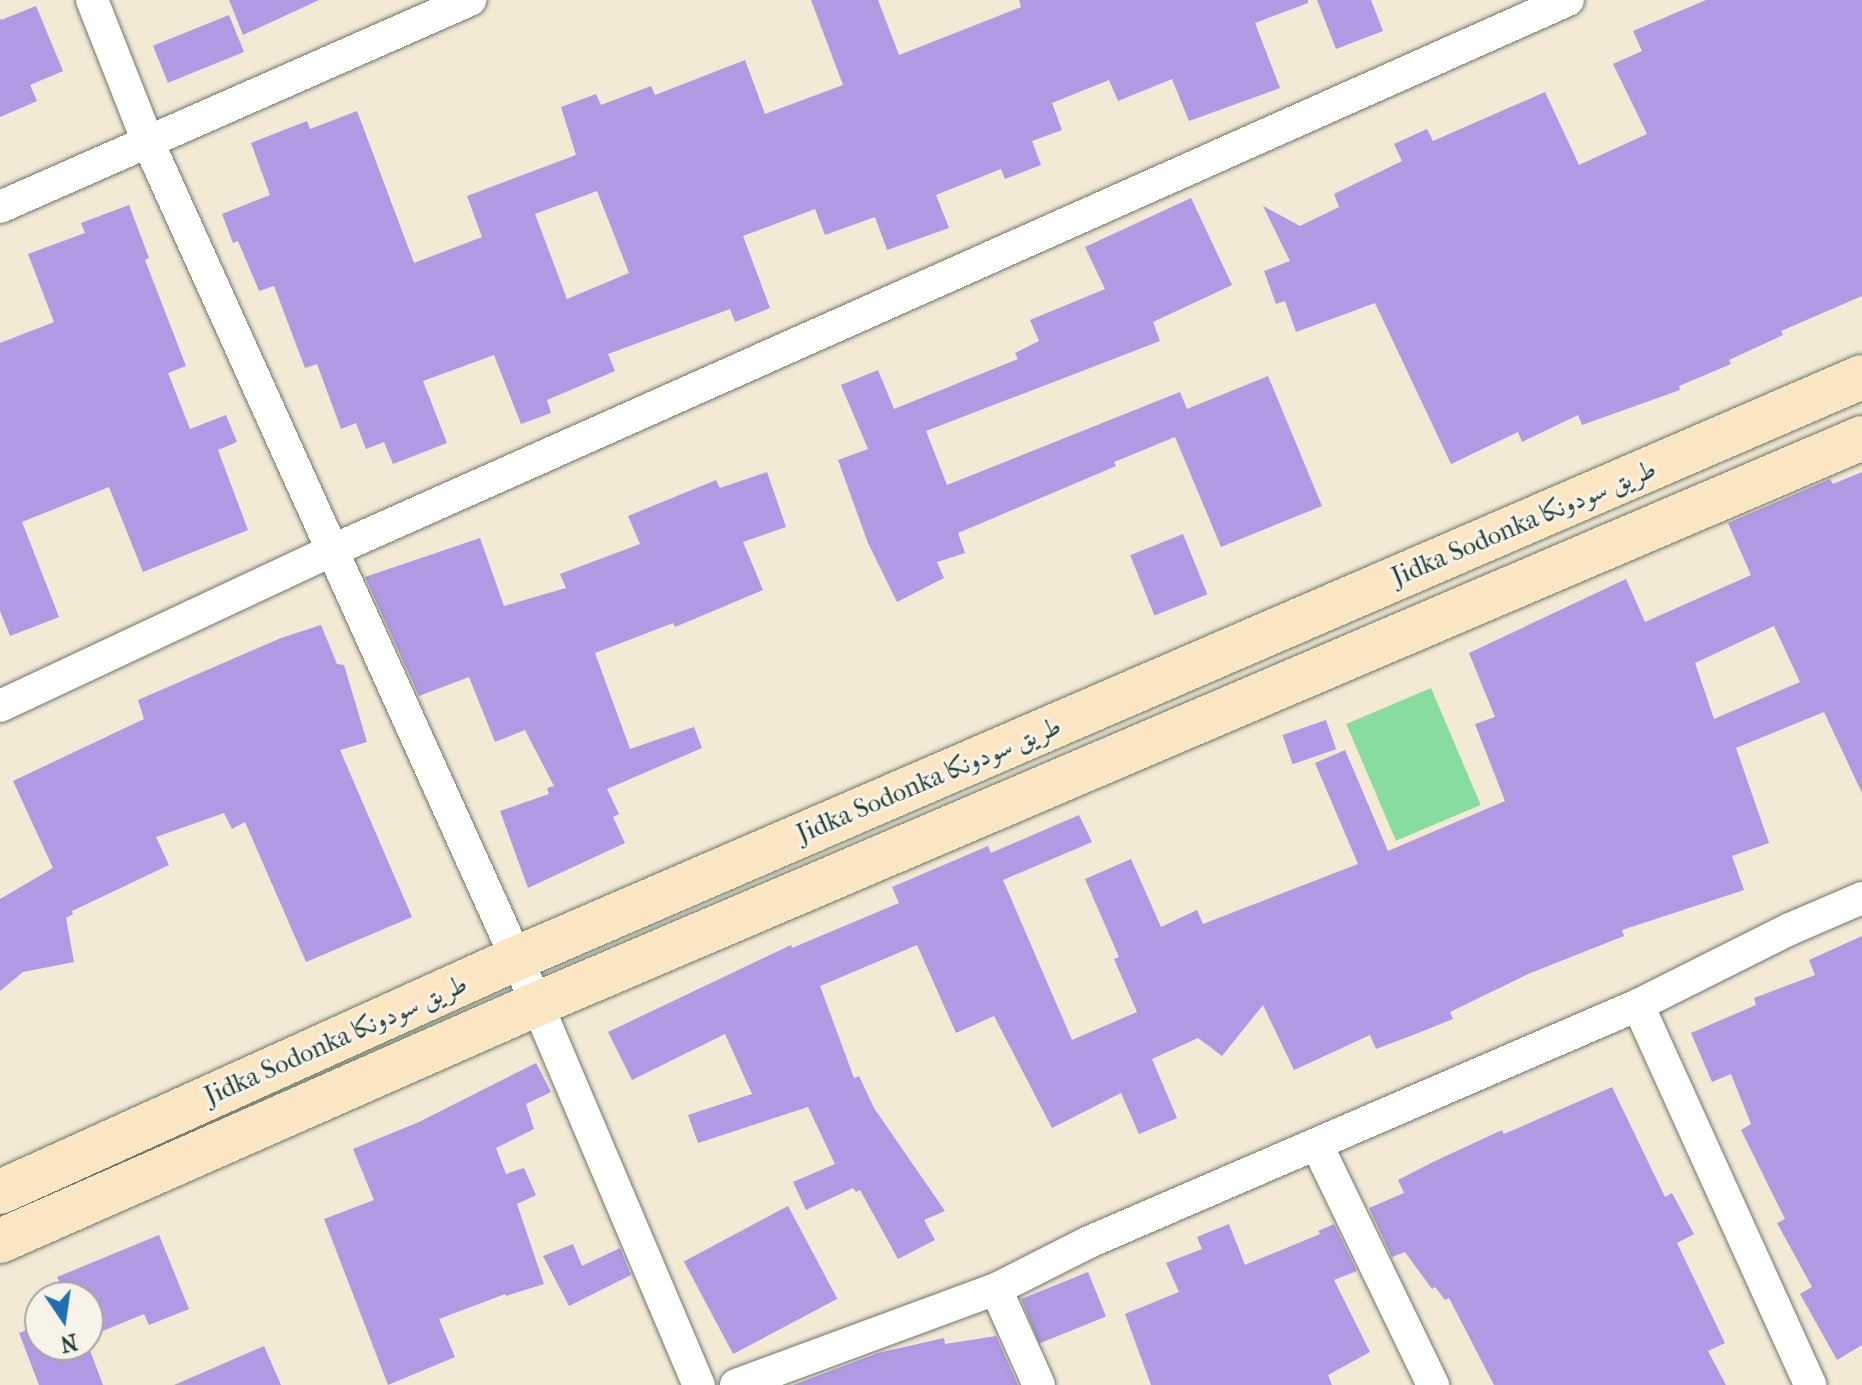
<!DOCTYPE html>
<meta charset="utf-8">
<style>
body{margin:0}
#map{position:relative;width:1862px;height:1385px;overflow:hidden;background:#f3e9d4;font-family:"IM FELL French Canon",Amiri,serif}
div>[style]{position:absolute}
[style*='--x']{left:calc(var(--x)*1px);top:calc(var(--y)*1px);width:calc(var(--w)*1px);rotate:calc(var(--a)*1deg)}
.green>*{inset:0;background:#87dc9f;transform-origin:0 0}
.building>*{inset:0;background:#b199e4;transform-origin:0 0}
.roads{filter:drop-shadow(0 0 2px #69796c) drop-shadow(0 0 2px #69796c)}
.minor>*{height:32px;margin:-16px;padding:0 16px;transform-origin:16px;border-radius:16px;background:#fff}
.secondary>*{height:44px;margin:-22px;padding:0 22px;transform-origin:22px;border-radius:22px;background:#fbe6c4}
span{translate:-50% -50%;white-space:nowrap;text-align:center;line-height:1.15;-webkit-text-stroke:6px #f7f3e8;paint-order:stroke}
.street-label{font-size:26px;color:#1f3d34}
.north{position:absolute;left:24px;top:1281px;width:80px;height:80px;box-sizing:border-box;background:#f7f3e8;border:2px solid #a1aaa0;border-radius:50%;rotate:167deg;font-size:22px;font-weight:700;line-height:32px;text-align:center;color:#1f3d34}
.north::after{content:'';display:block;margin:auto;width:28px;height:36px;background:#1f6fb2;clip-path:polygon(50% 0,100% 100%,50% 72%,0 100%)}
</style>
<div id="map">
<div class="green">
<i style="left:1431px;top:688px;width:127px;height:92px;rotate:67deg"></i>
</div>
<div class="building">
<i style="clip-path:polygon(229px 0,319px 0,243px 35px)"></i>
<i style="clip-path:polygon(evenodd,811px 0,878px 0,899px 55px,1021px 7px,1019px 0,1308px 0,1308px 3px,1255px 23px,1280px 88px,1189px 121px,1172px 79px,1118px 101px,1109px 80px,1052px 103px,1062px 130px,1032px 141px,1041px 165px,1005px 179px,1001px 169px,936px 195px,949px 228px,887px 250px,875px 217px,825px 235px,815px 209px,743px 236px,770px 308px,735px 322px,730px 309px,608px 354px,615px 371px,547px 400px,551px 413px,521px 424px,494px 355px,423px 381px,447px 443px,393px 464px,384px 442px,366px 449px,356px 423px,341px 429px,317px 364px,305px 368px,274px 286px,259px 291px,238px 241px,233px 243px,222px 214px,270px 195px,251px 143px,307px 121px,310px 129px,357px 111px,414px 263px,482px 237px,467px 196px,576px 155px,561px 107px,596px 94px,601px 105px,651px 86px,655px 95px,745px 60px,765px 114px,843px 85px,811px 0,597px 191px,629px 273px,567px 299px,535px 214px,597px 191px)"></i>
<i style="clip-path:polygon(1317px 0,1371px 0,1383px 31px,1336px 49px)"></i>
<i style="clip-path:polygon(1706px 0,1862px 0,1862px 296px,1781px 331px,1783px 335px,1729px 360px,1731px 364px,1679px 386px,1680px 390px,1582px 425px,1578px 415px,1522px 442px,1518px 432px,1451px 464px,1375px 303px,1296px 332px,1285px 301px,1276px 304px,1264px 271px,1290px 261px,1263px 206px,1300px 226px,1339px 207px,1334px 194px,1402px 161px,1394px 144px,1427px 129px,1433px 141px,1545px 92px,1579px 165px,1647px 134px,1613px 64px,1642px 51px,1633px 31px)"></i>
<i style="clip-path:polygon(36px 6px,63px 71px,30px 85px,37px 101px,0 117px,0 17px,1px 20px)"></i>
<i style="left:229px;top:15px;width:40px;height:82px;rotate:68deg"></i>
<i style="clip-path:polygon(1191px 198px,1232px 285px,1153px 322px,1160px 341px,926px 431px,947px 485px,1180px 392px,1187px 409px,1268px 376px,1322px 506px,1221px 547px,1175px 437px,1114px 462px,1116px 466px,958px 533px,965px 553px,937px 562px,944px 578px,897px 602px,868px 543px,838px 460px,868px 449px,841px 385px,878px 370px,894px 409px,1018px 359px,1015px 353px,1039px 341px,1030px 320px,1105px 289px,1085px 247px)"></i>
<i style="clip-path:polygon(129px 205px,149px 258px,145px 260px,186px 366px,168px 373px,190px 429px,226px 415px,237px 442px,218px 450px,248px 530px,143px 572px,109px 487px,22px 522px,59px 617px,10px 636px,0 611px,0 343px,54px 322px,28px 254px,85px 233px,81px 223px)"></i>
<i style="clip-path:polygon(767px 472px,786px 527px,743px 542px,763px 590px,675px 627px,673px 623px,595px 653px,630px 749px,694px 727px,702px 748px,607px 789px,619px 814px,613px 817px,625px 843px,528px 888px,500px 811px,549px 794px,547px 788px,554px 786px,525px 730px,495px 742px,469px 677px,419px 696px,365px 577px,480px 538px,504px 606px,566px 588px,560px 574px,640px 544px,628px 516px,716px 480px,720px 488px)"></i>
<i style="clip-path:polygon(evenodd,1862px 472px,1862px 793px,1824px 712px,1736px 748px,1769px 843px,1732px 856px,1744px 890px,1622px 930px,1624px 936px,1528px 974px,1450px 1012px,1453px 1019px,1418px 1033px,1376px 1049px,1370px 1035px,1294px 1070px,1263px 1005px,1222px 1056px,1198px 1038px,1152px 1059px,1177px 1118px,1139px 1134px,1121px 1093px,1052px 1128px,994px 1016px,956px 1033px,917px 945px,820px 986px,854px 1078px,859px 1076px,874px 1108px,945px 1211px,924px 1220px,935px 1240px,898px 1259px,860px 1190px,856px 1192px,853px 1188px,806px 1210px,793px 1182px,835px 1164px,808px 1107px,698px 1143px,688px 1115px,752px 1094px,725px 1034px,632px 1080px,608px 1032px,791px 945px,792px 948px,899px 903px,892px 887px,988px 846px,991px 853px,1079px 815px,1092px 842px,1003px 880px,1072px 1040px,1137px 1012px,1114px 959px,1119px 957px,1085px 879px,1131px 859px,1161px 927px,1197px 910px,1203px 924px,1358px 864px,1315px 763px,1345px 750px,1388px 851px,1505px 801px,1475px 724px,1495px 717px,1469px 653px,1626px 579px,1645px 622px,1751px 575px,1728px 523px,1830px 479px,1833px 484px,1862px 472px,1774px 626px,1800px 682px,1714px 719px,1695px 663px,1774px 626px)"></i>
<i style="left:1183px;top:534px;width:65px;height:57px;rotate:68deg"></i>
<i style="clip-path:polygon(321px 625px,337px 664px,344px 665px,367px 742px,340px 750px,412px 917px,306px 962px,245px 822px,232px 829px,224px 813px,156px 837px,169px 865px,72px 911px,73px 914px,66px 918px,74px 962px,23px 972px,0 991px,0 899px,53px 868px,13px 781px,144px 719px,138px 700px,281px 638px)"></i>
<i style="left:1326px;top:720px;width:31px;height:46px;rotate:71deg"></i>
<i style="clip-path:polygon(1862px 936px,1862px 1345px,1837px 1360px,1800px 1294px,1812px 1287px,1777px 1223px,1785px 1219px,1741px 1130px,1751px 1124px,1731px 1074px,1712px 1082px,1691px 1033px,1756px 1005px,1754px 998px,1815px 975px,1809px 960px)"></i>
<i style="clip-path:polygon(536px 1063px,551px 1092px,526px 1104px,534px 1129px,496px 1148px,506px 1174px,524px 1168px,536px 1195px,517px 1204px,544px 1284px,506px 1296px,505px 1294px,439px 1319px,455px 1357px,388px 1385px,324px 1219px,374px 1200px,353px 1149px,419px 1122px)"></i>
<i style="clip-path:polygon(1612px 1087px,1665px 1197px,1672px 1193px,1694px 1234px,1677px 1243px,1725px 1343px,1708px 1351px,1726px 1385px,1494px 1385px,1449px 1298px,1445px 1300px,1435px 1287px,1432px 1289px,1405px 1252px,1392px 1257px,1369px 1208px,1404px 1193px,1398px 1180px,1433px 1162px,1502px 1130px,1504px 1134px)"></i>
<i style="left:788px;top:1206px;width:105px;height:118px;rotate:62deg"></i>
<i style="clip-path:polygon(1229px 1224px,1245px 1265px,1320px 1234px,1318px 1231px,1334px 1224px,1357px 1271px,1334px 1280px,1370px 1352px,1328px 1375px,1332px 1385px,1151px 1385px,1125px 1314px,1179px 1292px,1166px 1263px,1202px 1249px,1197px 1237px)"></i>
<i style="clip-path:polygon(159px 1235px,189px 1309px,149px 1325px,144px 1314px,88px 1337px,88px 1297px,67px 1297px,57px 1277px)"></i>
<i style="clip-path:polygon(573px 1244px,582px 1266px,620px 1248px,631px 1275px,569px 1306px,543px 1256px)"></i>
<i style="left:1088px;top:1272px;width:48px;height:72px;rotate:68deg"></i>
<i style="clip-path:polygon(40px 1325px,40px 1345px,88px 1345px,103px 1385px,39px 1385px,19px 1333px)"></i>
<i style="clip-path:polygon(996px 1336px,1018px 1385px,793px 1385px,878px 1353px,944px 1338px,945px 1344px)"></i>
<i style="clip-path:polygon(264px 1346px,281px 1385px,174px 1385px)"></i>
</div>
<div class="roads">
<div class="minor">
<i style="--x:92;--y:0;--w:153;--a:68.5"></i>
<i style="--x:148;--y:142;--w:946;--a:65.71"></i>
<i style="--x:537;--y:1004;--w:414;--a:67"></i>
<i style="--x:0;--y:207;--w:514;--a:-23.77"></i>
<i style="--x:0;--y:706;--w:365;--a:-25.1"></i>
<i style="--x:331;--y:551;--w:1354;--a:-24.01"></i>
<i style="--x:1638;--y:1005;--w:417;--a:65.6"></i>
<i style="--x:1317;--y:1145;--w:267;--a:64.2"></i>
<i style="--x:996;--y:1289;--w:105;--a:65.9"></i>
<i style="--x:736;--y:1385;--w:277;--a:-20.3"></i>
<i style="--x:996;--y:1289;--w:104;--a:-26.8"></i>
<i style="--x:1089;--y:1242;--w:598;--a:-23.35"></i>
<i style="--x:1638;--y:1005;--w:170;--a:-26.6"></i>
<i style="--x:1790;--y:929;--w:78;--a:-23.3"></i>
</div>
<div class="secondary">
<i style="--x:0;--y:1192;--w:565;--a:-24.34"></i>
<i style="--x:515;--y:959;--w:1467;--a:-23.37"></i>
<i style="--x:0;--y:1241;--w:587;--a:-23.81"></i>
<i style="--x:537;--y:1004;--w:1441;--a:-23.13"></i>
</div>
</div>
<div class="street-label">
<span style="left:1524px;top:523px;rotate:-23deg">Jidka Sodonka طريق سودونكا</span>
<span style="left:929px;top:780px;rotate:-23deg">Jidka Sodonka طريق سودونكا</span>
<span style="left:336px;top:1040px;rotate:-24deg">Jidka Sodonka طريق سودونكا</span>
</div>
<div class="north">N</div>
</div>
